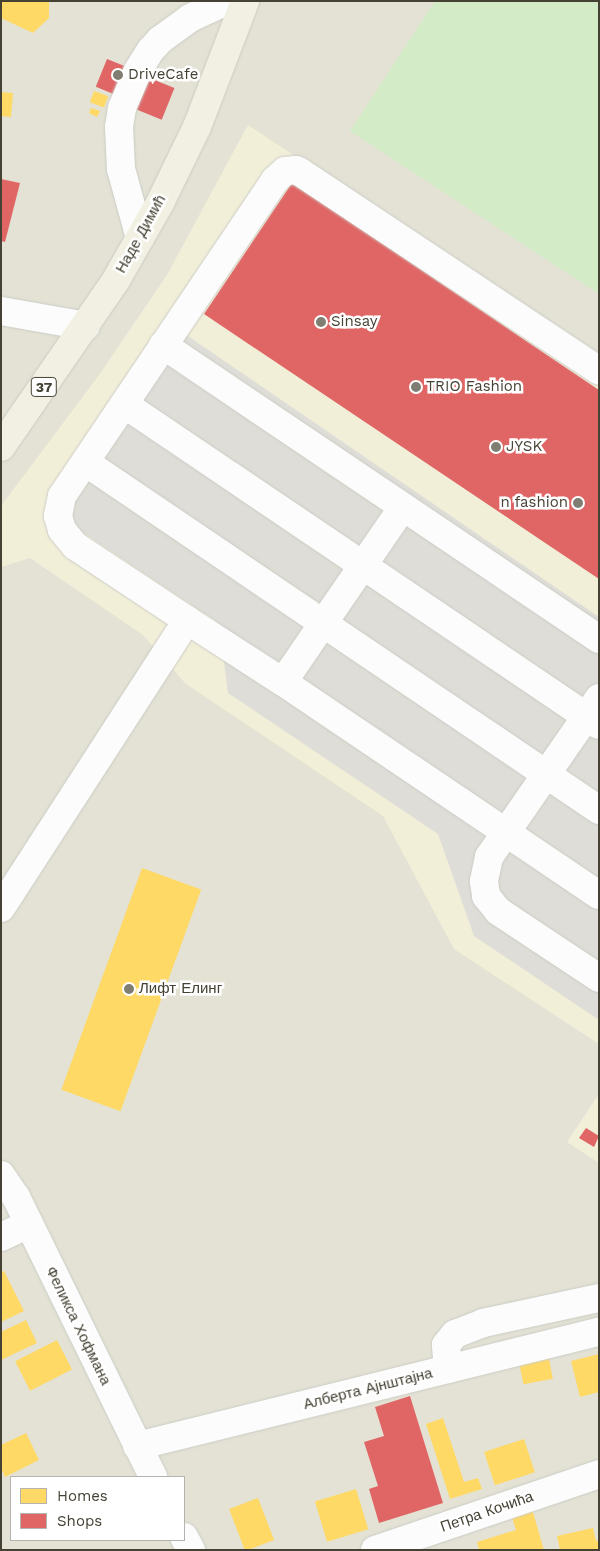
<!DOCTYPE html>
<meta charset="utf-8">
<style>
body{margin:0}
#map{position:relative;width:600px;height:1551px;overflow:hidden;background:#eeeee8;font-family:"Work Sans",sans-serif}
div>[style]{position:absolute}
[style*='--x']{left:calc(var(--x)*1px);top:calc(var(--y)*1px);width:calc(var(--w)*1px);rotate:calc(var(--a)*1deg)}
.residential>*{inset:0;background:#e3e2d5}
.commercial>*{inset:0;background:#f2efd9}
.green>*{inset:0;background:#d3ebc6}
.parking>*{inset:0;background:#deddd7}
.homes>*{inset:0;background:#ffd966;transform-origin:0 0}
.shops>*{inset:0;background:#e06666;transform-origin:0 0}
.roads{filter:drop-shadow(0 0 1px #ccccc5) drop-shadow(0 0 1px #ccccc5)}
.minor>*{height:28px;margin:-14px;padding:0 14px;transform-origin:14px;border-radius:14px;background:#fcfcfc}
.major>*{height:28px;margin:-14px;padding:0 14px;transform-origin:14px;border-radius:14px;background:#f1f0e2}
.dots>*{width:14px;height:14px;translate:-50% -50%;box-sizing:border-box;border:2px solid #fff;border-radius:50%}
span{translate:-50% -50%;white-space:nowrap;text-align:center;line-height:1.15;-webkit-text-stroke:5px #fff;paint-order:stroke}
.shield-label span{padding:1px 4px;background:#fff;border:1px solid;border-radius:4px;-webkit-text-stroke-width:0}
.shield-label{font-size:14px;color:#454234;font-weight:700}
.poi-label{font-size:15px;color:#454234}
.left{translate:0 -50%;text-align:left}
.right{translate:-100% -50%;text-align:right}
.street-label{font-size:15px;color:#454234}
.frame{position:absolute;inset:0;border:2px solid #454234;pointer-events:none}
.legend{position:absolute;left:10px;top:1476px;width:175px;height:65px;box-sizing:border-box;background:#fff;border:1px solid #b5b3ae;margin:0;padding:6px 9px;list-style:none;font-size:15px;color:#454234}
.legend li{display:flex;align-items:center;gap:10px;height:25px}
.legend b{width:25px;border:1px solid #b5b3ae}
</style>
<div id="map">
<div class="residential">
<i style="clip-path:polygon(evenodd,1px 1px,599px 1px,599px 1550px,1px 1550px,1px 1px,11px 1477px,184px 1477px,184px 1540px,11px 1540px,11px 1477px)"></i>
</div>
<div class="commercial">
<i style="clip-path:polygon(248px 125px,599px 357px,599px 1044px,454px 949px,383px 816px,186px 684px,143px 635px,30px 558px,1px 567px,1px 506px,99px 375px,167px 275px)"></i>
<i style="clip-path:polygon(599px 1094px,599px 1163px,567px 1142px)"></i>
</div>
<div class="green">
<i style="clip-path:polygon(435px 1px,599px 1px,599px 294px,350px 131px)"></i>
</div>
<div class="parking">
<i style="clip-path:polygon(182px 332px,599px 617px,599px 1020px,474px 936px,438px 834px,228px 693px,219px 623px,60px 517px)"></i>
</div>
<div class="homes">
<i style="clip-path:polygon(1px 1px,49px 1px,49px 18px,33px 33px,1px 18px)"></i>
<i style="left:94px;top:91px;width:15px;height:12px;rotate:20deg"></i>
<i style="clip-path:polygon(1px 92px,13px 93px,11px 117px,1px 116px)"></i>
<i style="clip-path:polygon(91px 108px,100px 111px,97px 117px,89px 113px)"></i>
<i style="left:142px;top:868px;width:63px;height:236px;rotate:20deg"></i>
<i style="clip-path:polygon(4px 1271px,24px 1311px,1px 1322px,1px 1272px)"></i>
<i style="clip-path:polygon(26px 1320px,37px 1343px,1px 1360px,1px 1332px)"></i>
<i style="left:57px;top:1340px;width:33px;height:47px;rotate:63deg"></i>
<i style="clip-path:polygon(599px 1354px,599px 1392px,580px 1397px,571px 1361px)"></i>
<i style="left:549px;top:1359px;width:20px;height:30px;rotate:79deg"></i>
<i style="clip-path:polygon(443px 1418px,464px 1482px,478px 1478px,482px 1489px,450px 1499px,426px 1424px)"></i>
<i style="clip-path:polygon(26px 1433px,39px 1460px,5px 1477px,1px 1468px,1px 1445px)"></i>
<i style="left:524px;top:1439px;width:35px;height:42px;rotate:72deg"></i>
<i style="left:356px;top:1489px;width:42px;height:43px;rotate:73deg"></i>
<i style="left:258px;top:1498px;width:45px;height:31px;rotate:69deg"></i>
<i style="clip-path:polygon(530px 1502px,544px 1550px,479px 1550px,477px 1542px,516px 1530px,509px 1508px)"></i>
<i style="clip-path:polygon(593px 1528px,596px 1541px,599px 1541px,599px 1550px,560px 1550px,557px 1536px)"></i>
</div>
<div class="shops">
<i style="left:107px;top:59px;width:29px;height:30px;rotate:22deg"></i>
<i style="left:142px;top:75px;width:35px;height:34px;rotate:22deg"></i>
<i style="clip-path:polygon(1px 179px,20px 183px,5px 242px,1px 241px)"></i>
<i style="clip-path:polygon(292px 183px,599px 390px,599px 579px,204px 314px)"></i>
<i style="clip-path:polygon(586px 1128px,599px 1136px,594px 1147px,579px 1138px)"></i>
<i style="clip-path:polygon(410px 1396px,443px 1503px,379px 1523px,369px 1489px,378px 1486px,364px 1442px,384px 1436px,375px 1407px)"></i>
</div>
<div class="roads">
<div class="minor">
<i style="--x:140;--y:238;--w:72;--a:-105.4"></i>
<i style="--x:121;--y:169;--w:42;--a:-92.7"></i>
<i style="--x:119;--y:127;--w:19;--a:-81"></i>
<i style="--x:122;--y:108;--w:39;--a:-67"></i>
<i style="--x:137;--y:72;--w:26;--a:-58"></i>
<i style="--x:151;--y:50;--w:13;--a:-48"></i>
<i style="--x:160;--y:40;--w:37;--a:-36"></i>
<i style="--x:190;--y:18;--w:41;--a:-24.7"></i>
<i style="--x:1;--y:311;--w:86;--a:10"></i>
<i style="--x:163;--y:345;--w:526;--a:33.99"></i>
<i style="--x:124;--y:404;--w:573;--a:34.05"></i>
<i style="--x:85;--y:462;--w:621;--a:34.1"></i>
<i style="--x:187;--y:620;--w:134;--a:-146.5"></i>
<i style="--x:75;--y:546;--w:21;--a:-129"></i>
<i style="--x:62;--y:530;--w:15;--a:-106"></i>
<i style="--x:58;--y:516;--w:20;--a:-79"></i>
<i style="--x:62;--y:496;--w:381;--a:-56"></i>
<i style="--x:275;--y:180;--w:13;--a:-42"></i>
<i style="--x:285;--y:171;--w:11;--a:-5"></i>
<i style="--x:296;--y:170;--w:4;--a:27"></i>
<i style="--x:300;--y:172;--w:359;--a:33.6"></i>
<i style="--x:283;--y:682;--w:212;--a:-55.6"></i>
<i style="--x:599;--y:698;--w:193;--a:124.7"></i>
<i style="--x:489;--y:857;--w:25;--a:102"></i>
<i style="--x:484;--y:881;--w:15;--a:82"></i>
<i style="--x:486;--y:896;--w:19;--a:51"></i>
<i style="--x:498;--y:911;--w:121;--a:33.6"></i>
<i style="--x:1;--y:908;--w:343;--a:-57.1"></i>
<i style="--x:187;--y:620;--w:114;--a:32.9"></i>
<i style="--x:283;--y:682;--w:381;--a:34"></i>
<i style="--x:1;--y:1175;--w:27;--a:56"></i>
<i style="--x:16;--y:1197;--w:312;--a:63.9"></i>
<i style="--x:1;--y:1237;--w:31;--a:-25"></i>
<i style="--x:448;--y:1369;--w:24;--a:-95"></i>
<i style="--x:446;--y:1345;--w:14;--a:-51"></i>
<i style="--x:455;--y:1334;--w:30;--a:-21"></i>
<i style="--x:483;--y:1323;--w:119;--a:-12.2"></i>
<i style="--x:137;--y:1446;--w:476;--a:-13.9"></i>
<i style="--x:184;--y:1537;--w:15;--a:62"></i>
<i style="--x:375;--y:1550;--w:237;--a:-18.7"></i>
</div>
<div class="major">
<i style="--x:1;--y:447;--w:203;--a:-55.4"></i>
<i style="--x:116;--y:280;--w:91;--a:-60.3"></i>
<i style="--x:161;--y:201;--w:82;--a:-64.1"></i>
<i style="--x:197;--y:127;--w:135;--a:-69.1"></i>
</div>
</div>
<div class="dots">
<i style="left:118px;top:75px;background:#807e73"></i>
<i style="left:321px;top:322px;background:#807e73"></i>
<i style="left:416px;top:387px;background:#807e73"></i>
<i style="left:496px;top:447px;background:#807e73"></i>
<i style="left:578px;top:503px;background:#807e73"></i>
<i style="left:129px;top:989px;background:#807e73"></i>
</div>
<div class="shield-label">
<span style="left:44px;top:387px">37</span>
</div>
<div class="poi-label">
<span class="left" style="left:128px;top:75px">DriveCafe</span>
<span class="left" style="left:331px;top:322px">Sinsay</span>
<span class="left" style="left:426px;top:387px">TRIO Fashion</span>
<span class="left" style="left:506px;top:447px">JYSK</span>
<span class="right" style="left:568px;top:503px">n fashion</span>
<span class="left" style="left:139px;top:989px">Лифт Елинг</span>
</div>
<div class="street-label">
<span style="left:141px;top:234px;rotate:-61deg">Наде Димић</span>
<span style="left:78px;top:1326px;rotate:64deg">Феликса Хофмана</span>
<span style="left:368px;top:1389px;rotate:-14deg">Алберта Ајнштајна</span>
<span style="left:487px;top:1512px;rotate:-19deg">Петра Кочића</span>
</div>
<div class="frame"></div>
<ul class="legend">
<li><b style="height:14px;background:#ffd966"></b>Homes</li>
<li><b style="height:14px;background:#e06666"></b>Shops</li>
</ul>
</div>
